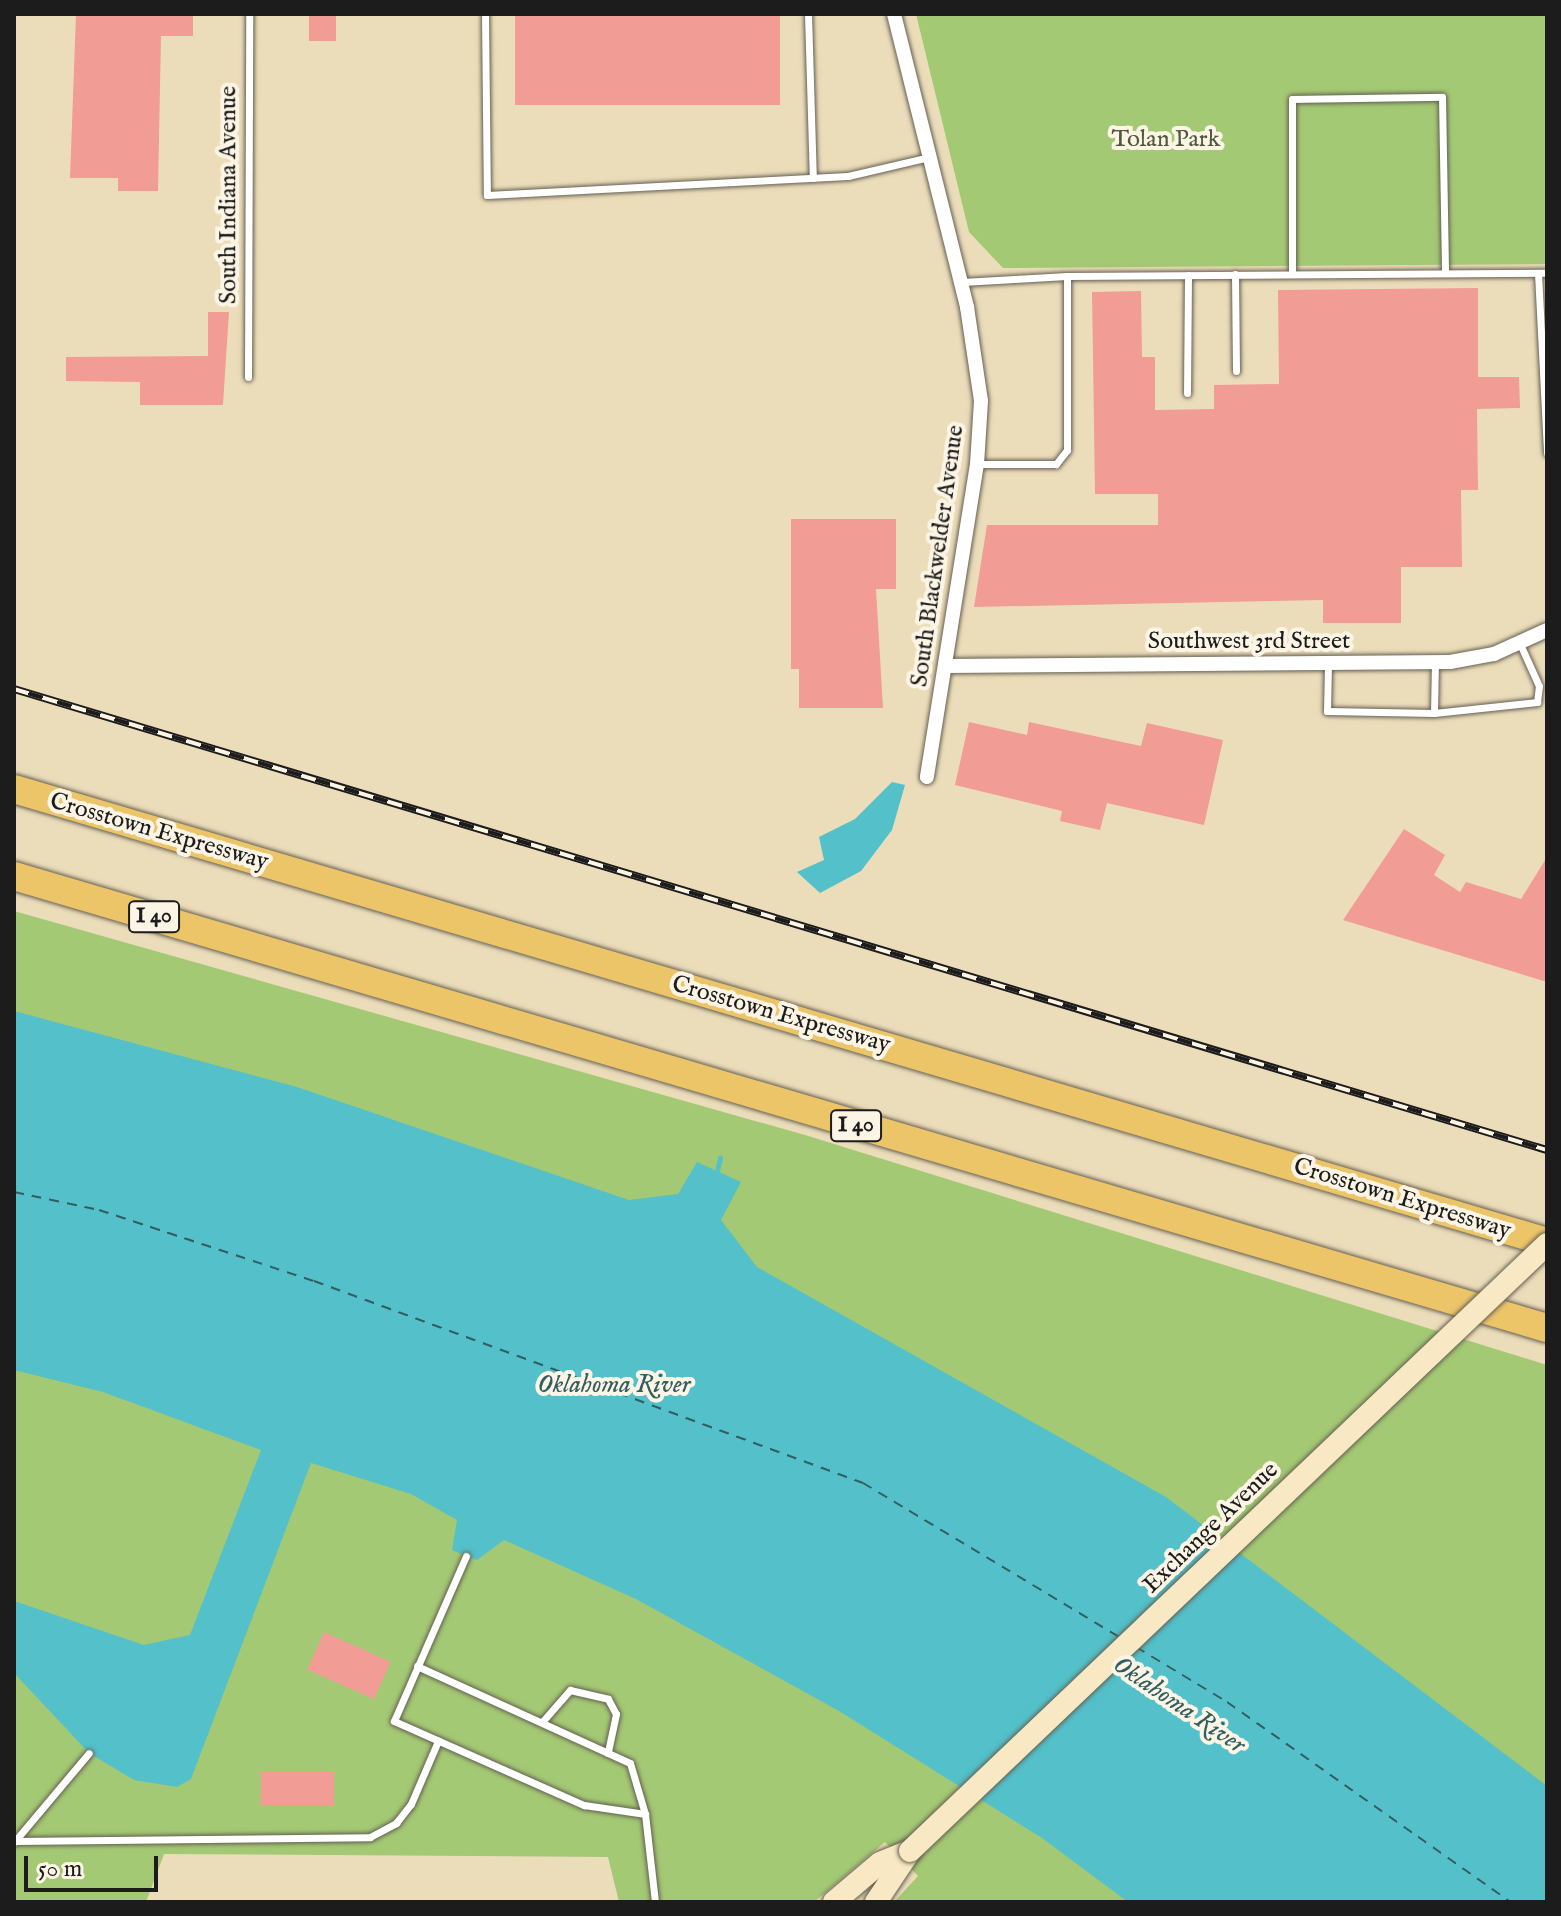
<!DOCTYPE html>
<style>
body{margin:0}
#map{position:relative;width:1561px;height:1916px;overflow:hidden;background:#ecddba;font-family:"IM FELL English",serif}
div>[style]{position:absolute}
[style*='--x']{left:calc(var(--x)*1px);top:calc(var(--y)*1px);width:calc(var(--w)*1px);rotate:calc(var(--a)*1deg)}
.green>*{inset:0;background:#a4c974}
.water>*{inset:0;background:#53c0ca}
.stream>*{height:5px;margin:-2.5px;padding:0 2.5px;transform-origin:2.5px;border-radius:2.5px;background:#53c0ca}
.ferry>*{height:2px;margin-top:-1px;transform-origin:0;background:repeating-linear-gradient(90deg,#325e62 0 10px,transparent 0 18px)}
.building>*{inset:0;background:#f19c94;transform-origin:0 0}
.roads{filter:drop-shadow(0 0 2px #656053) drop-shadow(0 0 2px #656053)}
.lane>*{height:7px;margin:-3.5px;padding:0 3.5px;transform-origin:3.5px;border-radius:3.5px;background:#fff}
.street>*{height:14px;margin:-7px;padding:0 7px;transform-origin:7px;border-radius:7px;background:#fff}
.secondary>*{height:22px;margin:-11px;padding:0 11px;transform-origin:11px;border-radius:11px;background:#f8e8c3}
.highway>*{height:28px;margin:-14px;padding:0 14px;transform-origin:14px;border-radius:14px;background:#edc569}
.rail>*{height:8px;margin-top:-4px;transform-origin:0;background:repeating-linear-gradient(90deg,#fcf5e5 0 15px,#1c1c1c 0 30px);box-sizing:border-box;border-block:2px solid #1c1c1c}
.bridges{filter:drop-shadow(0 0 2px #656053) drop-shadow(0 0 2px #656053)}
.secondary-bridge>*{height:22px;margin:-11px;padding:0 11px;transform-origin:11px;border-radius:11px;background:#f8e8c3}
span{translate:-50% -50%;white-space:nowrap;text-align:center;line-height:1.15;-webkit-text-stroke:8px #fcf5e5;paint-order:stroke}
.shield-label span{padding:2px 6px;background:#fcf5e5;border:2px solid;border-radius:6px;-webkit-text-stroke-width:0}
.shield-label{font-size:22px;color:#1c1c1c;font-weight:700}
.park-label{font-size:24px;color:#4c593b}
.street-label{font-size:24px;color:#1c1c1c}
.water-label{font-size:26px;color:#325e62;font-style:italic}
.frame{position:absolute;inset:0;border:16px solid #1c1c1c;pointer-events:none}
.scale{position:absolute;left:24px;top:1856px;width:134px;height:36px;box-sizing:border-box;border:4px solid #1c1c1c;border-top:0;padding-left:10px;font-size:24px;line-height:28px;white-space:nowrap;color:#1c1c1c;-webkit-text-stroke:6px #fcf5e5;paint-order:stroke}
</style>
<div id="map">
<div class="green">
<i style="clip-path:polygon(916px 14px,1547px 14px,1547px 264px,1003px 268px,969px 232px)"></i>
<i style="clip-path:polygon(14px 911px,805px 1135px,1547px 1365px,1547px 1902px,894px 1902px,918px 1876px,885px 1842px,814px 1902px,619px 1902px,608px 1857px,164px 1854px,146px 1902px,14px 1902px)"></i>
</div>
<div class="water">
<i style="clip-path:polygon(892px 782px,905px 785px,892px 830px,861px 871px,820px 893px,797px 872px,824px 860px,819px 837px,855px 819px)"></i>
<i style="clip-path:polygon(14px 1011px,297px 1087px,629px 1200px,678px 1194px,697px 1162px,741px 1182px,721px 1220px,757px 1267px,1166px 1497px,1547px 1786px,1547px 1902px,1128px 1902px,1042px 1838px,839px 1711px,636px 1599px,504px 1540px,477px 1560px,466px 1556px,452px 1550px,457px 1520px,411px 1494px,311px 1463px,191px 1779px,177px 1787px,134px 1780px,89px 1753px,14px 1673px,14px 1601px,144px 1645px,190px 1635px,261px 1450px,103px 1392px,14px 1370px)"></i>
</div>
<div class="stream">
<i style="--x:716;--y:1176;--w:19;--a:-78"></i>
</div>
<div class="ferry">
<i style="--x:14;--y:1192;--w:87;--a:12"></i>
<i style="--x:99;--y:1210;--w:226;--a:18.3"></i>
<i style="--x:314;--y:1281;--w:585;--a:20.2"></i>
<i style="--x:863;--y:1483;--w:301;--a:31"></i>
<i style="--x:1136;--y:1647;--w:106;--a:31.1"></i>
<i style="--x:1227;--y:1702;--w:347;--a:35.2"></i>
</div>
<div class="building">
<i style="clip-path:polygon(76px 14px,193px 14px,193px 36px,161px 36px,158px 191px,118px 191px,118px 178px,70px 178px)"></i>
<i style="left:309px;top:14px;width:27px;height:27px"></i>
<i style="left:515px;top:14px;width:265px;height:91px"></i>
<i style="clip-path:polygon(1478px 288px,1478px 377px,1519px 377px,1520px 408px,1477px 409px,1478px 490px,1461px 490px,1462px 567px,1401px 567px,1401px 623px,1323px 623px,1323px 600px,974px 607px,987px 525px,1158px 525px,1158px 494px,1095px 494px,1092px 292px,1141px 291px,1142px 357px,1155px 357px,1155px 410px,1214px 409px,1214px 385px,1279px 384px,1278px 290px)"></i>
<i style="clip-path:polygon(208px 312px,229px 312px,223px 405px,140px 405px,140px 382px,66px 381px,66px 357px,208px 356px)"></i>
<i style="clip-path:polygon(791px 519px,896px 519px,896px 589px,876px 589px,883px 708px,799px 708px,799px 669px,791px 669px)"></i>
<i style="clip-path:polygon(969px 722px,1027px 735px,1029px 722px,1141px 746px,1147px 723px,1223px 740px,1204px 825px,1107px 803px,1100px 830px,1060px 821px,1062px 811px,955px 785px)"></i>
<i style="clip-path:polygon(1404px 829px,1445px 855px,1434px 875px,1460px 892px,1466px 882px,1521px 899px,1547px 857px,1547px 982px,1343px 920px)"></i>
<i style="left:324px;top:1632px;width:73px;height:41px;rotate:24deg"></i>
<i style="left:261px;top:1772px;width:73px;height:33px"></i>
</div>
<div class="roads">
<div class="lane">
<i style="--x:485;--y:14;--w:181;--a:89.4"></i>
<i style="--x:487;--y:195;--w:361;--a:-3"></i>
<i style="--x:848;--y:176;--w:83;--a:-13.2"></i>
<i style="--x:808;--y:14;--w:164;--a:88.3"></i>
<i style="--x:1538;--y:273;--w:180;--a:87.1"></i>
<i style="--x:1235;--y:274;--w:97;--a:89.4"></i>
<i style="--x:1292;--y:274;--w:175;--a:-90"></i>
<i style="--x:1292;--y:99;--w:150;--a:-0.8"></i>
<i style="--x:1442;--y:97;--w:176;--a:89"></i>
<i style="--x:1067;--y:276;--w:480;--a:-0.4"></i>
<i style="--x:962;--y:282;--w:105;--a:-3.3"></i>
<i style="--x:1067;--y:276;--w:174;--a:90"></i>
<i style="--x:1067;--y:450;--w:18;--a:128"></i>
<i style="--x:1056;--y:464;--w:79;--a:180"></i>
<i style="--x:248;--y:377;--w:363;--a:-89.8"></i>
<i style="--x:1187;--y:393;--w:118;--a:-89.5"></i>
<i style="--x:1328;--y:664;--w:47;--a:91.2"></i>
<i style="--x:1327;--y:711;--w:107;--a:1.1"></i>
<i style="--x:1434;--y:713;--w:104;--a:-6.1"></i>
<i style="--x:1537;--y:702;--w:16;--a:-83"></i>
<i style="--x:1539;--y:686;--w:46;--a:-114.3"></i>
<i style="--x:1434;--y:713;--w:50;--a:-88.9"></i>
<i style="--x:466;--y:1556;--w:180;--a:113.6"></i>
<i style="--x:394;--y:1721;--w:208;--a:23.9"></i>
<i style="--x:584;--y:1805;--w:62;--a:8.4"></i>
<i style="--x:417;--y:1666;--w:234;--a:24.5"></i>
<i style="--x:630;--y:1763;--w:53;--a:73.6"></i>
<i style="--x:645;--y:1814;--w:89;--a:83.5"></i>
<i style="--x:542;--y:1722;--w:43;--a:-48.8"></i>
<i style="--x:570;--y:1690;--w:39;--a:13"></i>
<i style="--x:608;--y:1699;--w:17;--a:62"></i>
<i style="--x:616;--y:1714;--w:40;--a:102"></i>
<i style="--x:15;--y:1841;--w:355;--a:-0.6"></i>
<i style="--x:370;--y:1837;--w:30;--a:-28"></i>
<i style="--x:396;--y:1823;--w:24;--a:-52"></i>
<i style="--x:411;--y:1804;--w:69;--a:-66.8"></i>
<i style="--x:14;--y:1842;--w:116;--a:-49.9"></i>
</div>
<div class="street">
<i style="--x:894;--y:14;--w:302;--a:76"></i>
<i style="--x:967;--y:307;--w:95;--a:81.5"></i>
<i style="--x:981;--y:401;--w:63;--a:93.6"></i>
<i style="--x:977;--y:464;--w:317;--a:99.1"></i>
<i style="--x:945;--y:666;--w:505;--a:-0.45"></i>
<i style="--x:1450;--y:662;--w:45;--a:-10.3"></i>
<i style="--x:1494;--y:654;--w:58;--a:-24.4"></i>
</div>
<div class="secondary">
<i style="--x:834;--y:1902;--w:60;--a:-40.3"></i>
<i style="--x:880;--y:1863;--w:32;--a:-22"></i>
<i style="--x:876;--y:1902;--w:61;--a:-56.3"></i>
</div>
<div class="highway">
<i style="--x:14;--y:789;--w:1599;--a:16.46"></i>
<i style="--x:14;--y:876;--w:1598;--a:16.43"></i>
</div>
</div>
<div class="rail">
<i style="--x:14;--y:689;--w:1601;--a:16.74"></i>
</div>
<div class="bridges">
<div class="secondary-bridge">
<i style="--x:910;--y:1851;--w:880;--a:-43.62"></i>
</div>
</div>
<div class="shield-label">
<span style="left:154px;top:917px">I 40</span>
<span style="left:856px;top:1126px">I 40</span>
</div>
<div class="park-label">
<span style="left:1166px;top:140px">Tolan Park</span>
</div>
<div class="street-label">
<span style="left:229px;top:195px;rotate:-90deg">South Indiana Avenue</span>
<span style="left:938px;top:556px;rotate:-82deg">South Blackwelder Avenue</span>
<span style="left:1249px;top:642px">Southwest 3rd Street</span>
<span style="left:159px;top:832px;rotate:16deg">Crosstown Expressway</span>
<span style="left:781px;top:1015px;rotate:16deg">Crosstown Expressway</span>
<span style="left:1402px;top:1199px;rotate:17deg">Crosstown Expressway</span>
<span style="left:1211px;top:1528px;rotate:-44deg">Exchange Avenue</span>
</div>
<div class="water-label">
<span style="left:614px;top:1385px">Oklahoma River</span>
<span style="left:1179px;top:1705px;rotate:34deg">Oklahoma River</span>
</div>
<div class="frame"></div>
<div class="scale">50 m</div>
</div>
